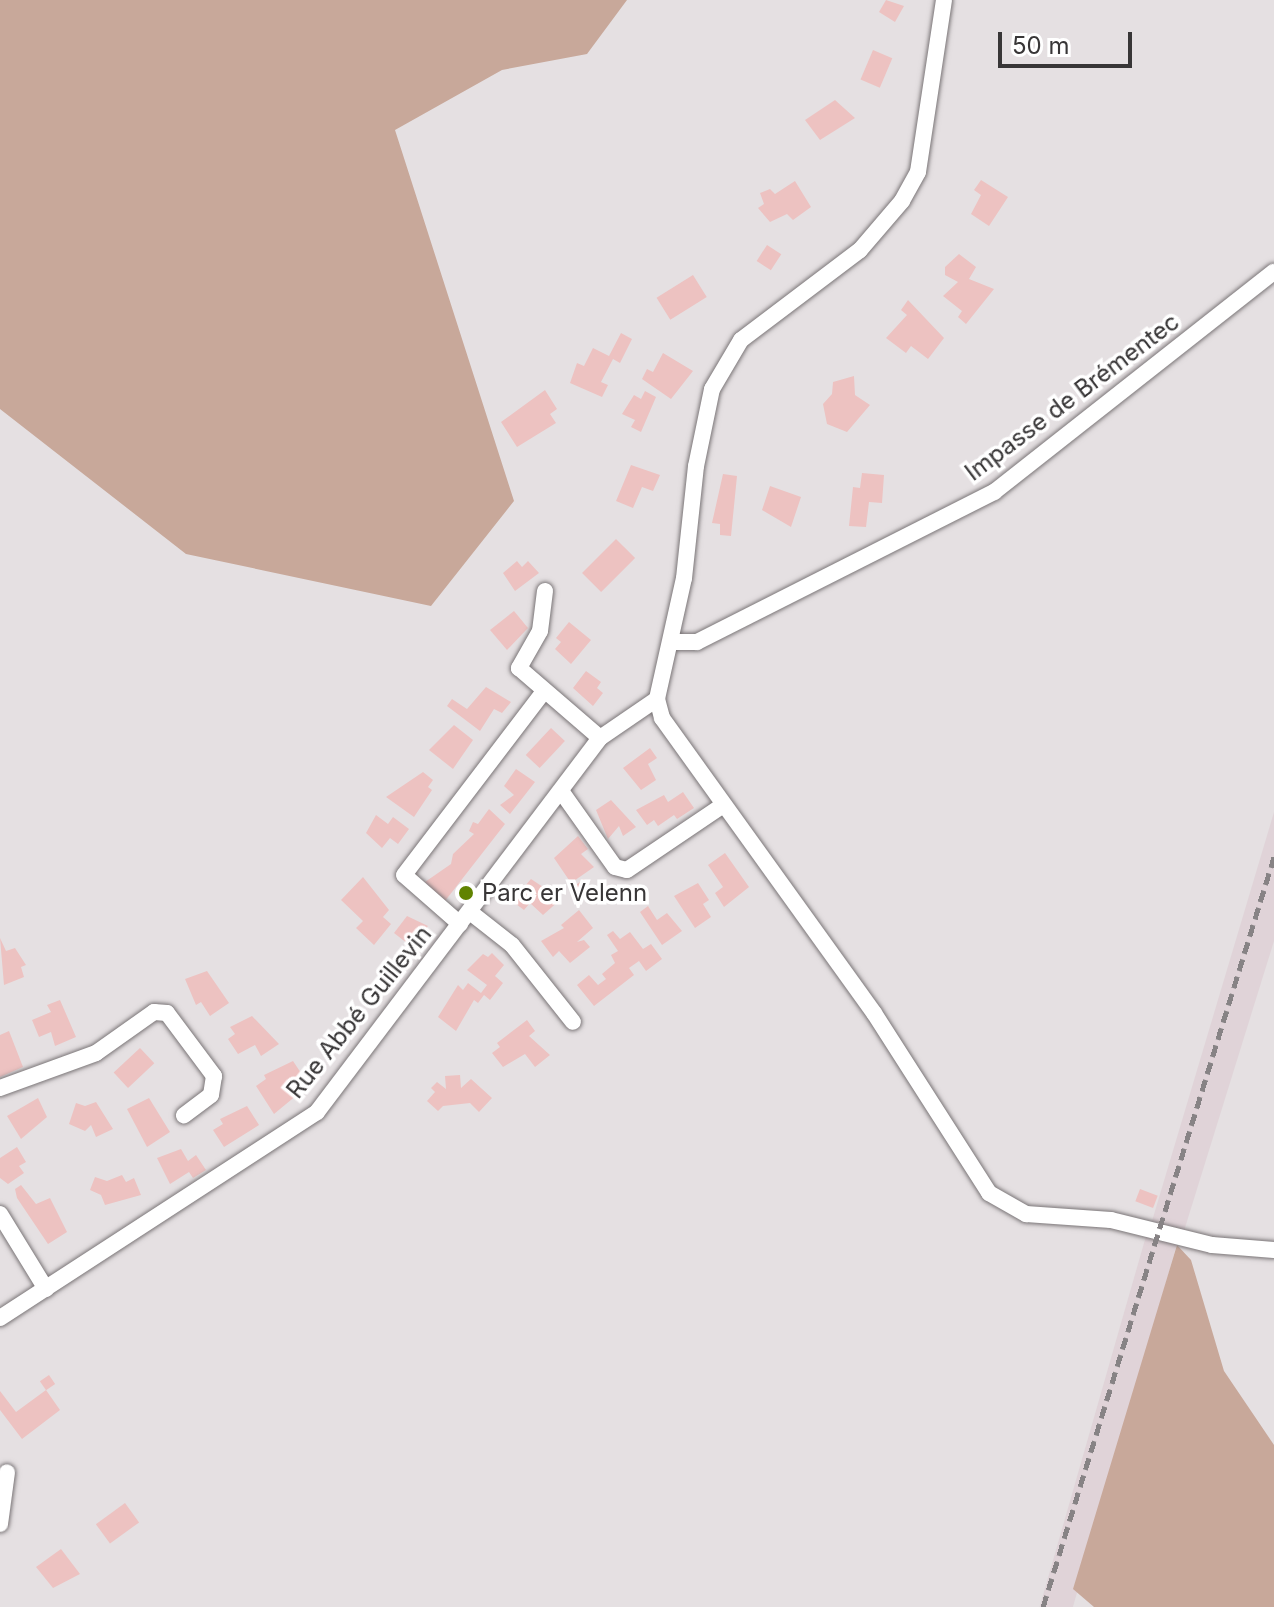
<!DOCTYPE html>
<meta charset="utf-8">
<style>
body{margin:0}
#map{position:relative;width:1274px;height:1607px;overflow:hidden;background:#e5e0e2;font-family:Inter,sans-serif}
div>[style]{position:absolute}
[style*='--x']{left:calc(var(--x)*1px);top:calc(var(--y)*1px);width:calc(var(--w)*1px);rotate:calc(var(--a)*1deg)}
.built>*{inset:0;background:#e0d3d8;transform-origin:0 0}
.green>*{inset:0;background:#c8a89a}
.building>*{inset:0;background:#edc2c1;transform-origin:0 0}
.roads{filter:drop-shadow(0 0 2px #7a7577) drop-shadow(0 0 2px #7a7577)}
.street>*{height:16px;margin:-8px;padding:0 8px;transform-origin:8px;border-radius:8px;background:#fff}
.rail>*{height:5px;margin-top:-2.5px;transform-origin:0;background:repeating-linear-gradient(90deg,#878385 0 12px,transparent 0 18px)}
.dots>*{width:22px;height:22px;translate:-50% -50%;box-sizing:border-box;border:4px solid #fff;border-radius:50%}
span{translate:-50% -50%;white-space:nowrap;text-align:center;line-height:1.15;-webkit-text-stroke:7px #fff;paint-order:stroke}
.street-label{font-size:24px;color:#383637}
.poi-label{font-size:24px;color:#383637}
.left{translate:0 -50%;text-align:left}
.scale{position:absolute;left:998px;top:32px;width:134px;height:36px;box-sizing:border-box;border:4px solid #383637;border-top:0;padding-left:10px;font-size:24px;line-height:28px;white-space:nowrap;color:#383637;-webkit-text-stroke:6px #fff;paint-order:stroke}
</style>
<div id="map">
<div class="built">
<i style="clip-path:polygon(1274px 812px,1274px 941px,1184px 1231px,1152px 1221px)"></i>
<i style="left:1146px;top:1236px;width:32px;height:388px;rotate:16deg"></i>
</div>
<div class="green">
<i style="clip-path:polygon(0 0,627px 0,587px 54px,502px 70px,395px 130px,514px 501px,431px 606px,186px 554px,0 409px)"></i>
<i style="clip-path:polygon(1177px 1245px,1191px 1260px,1224px 1371px,1274px 1445px,1274px 1607px,1094px 1607px,1073px 1589px)"></i>
</div>
<div class="building">
<i style="clip-path:polygon(886px 0,904px 6px,895px 22px,879px 12px)"></i>
<i style="left:873px;top:50px;width:21px;height:32px;rotate:23deg"></i>
<i style="clip-path:polygon(835px 100px,855px 118px,820px 140px,805px 120px)"></i>
<i style="clip-path:polygon(981px 180px,1008px 197px,989px 226px,971px 214px,981px 195px,974px 190px)"></i>
<i style="clip-path:polygon(795px 181px,811px 207px,793px 220px,787px 214px,770px 222px,758px 208px,764px 204px,760px 193px,770px 189px,775px 194px)"></i>
<i style="left:767px;top:245px;width:17px;height:19px;rotate:33deg"></i>
<i style="clip-path:polygon(959px 254px,976px 267px,969px 279px,994px 289px,966px 324px,958px 317px,962px 311px,943px 296px,958px 282px,945px 275px,945px 267px)"></i>
<i style="left:693px;top:275px;width:26px;height:43px;rotate:58deg"></i>
<i style="clip-path:polygon(908px 300px,944px 338px,928px 359px,911px 346px,906px 353px,886px 338px,907px 315px,901px 310px)"></i>
<i style="clip-path:polygon(621px 333px,632px 339px,620px 363px,613px 359px,601px 382px,608px 385px,602px 397px,570px 383px,577px 363px,584px 366px,593px 348px,609px 356px)"></i>
<i style="clip-path:polygon(663px 353px,693px 371px,671px 399px,642px 379px,647px 369px,653px 372px)"></i>
<i style="clip-path:polygon(854px 376px,855px 395px,870px 405px,847px 432px,827px 424px,823px 404px,832px 394px,833px 382px)"></i>
<i style="clip-path:polygon(545px 390px,557px 409px,550px 414px,556px 423px,517px 447px,501px 422px)"></i>
<i style="clip-path:polygon(645px 391px,656px 397px,641px 432px,631px 427px,635px 420px,622px 414px,634px 395px,641px 399px)"></i>
<i style="clip-path:polygon(631px 465px,660px 475px,653px 491px,642px 487px,633px 508px,616px 501px)"></i>
<i style="clip-path:polygon(862px 473px,884px 475px,882px 503px,869px 502px,866px 527px,849px 526px,853px 487px,860px 488px)"></i>
<i style="clip-path:polygon(723px 474px,737px 476px,731px 536px,720px 535px,720px 524px,712px 523px)"></i>
<i style="clip-path:polygon(770px 486px,801px 497px,791px 527px,762px 510px)"></i>
<i style="left:616px;top:539px;width:27px;height:48px;rotate:45deg"></i>
<i style="clip-path:polygon(517px 561px,522px 567px,528px 561px,539px 573px,515px 591px,503px 573px)"></i>
<i style="clip-path:polygon(514px 611px,528px 628px,507px 650px,490px 630px)"></i>
<i style="clip-path:polygon(569px 622px,591px 640px,571px 664px,555px 649px,561px 642px,556px 638px)"></i>
<i style="clip-path:polygon(586px 671px,601px 682px,597px 688px,603px 693px,593px 706px,573px 688px)"></i>
<i style="clip-path:polygon(486px 687px,511px 702px,502px 713px,494px 709px,480px 731px,447px 706px,452px 699px,467px 709px)"></i>
<i style="clip-path:polygon(454px 725px,473px 740px,453px 769px,429px 750px)"></i>
<i style="left:551px;top:728px;width:19px;height:37px;rotate:43deg"></i>
<i style="clip-path:polygon(650px 748px,657px 758px,648px 764px,656px 780px,641px 790px,623px 768px)"></i>
<i style="clip-path:polygon(516px 769px,535px 782px,510px 814px,500px 805px,514px 795px,504px 786px)"></i>
<i style="clip-path:polygon(423px 772px,433px 780px,428px 787px,432px 790px,414px 817px,386px 797px)"></i>
<i style="clip-path:polygon(683px 792px,694px 808px,677px 819px,674px 815px,658px 826px,654px 820px,647px 825px,636px 810px,664px 795px,668px 802px)"></i>
<i style="clip-path:polygon(611px 800px,636px 827px,623px 836px,619px 826px,608px 839px,596px 810px)"></i>
<i style="clip-path:polygon(489px 809px,505px 824px,445px 901px,425px 882px,451px 864px,453px 854px,474px 834px,469px 831px,473px 822px,478px 824px)"></i>
<i style="clip-path:polygon(376px 815px,388px 824px,393px 817px,409px 829px,398px 844px,390px 838px,382px 848px,366px 833px)"></i>
<i style="clip-path:polygon(578px 836px,588px 849px,581px 854px,594px 867px,571px 883px,554px 858px)"></i>
<i style="clip-path:polygon(725px 853px,749px 887px,724px 907px,715px 893px,723px 887px,708px 865px)"></i>
<i style="clip-path:polygon(363px 877px,389px 910px,383px 917px,391px 924px,374px 945px,356px 928px,363px 921px,341px 900px)"></i>
<i style="clip-path:polygon(531px 879px,561px 899px,543px 915px,530px 903px,524px 910px,512px 901px)"></i>
<i style="left:584px;top:879px;width:9px;height:14px;rotate:54deg"></i>
<i style="clip-path:polygon(698px 883px,709px 900px,703px 904px,711px 917px,695px 928px,674px 896px)"></i>
<i style="clip-path:polygon(648px 906px,657px 920px,667px 913px,682px 931px,662px 945px,640px 912px)"></i>
<i style="clip-path:polygon(579px 910px,593px 928px,577px 942px,584px 940px,590px 947px,570px 963px,559px 951px,553px 957px,541px 941px,564px 928px,561px 925px)"></i>
<i style="clip-path:polygon(407px 916px,428px 926px,412px 947px,394px 933px)"></i>
<i style="clip-path:polygon(613px 931px,620px 939px,630px 932px,643px 949px,651px 944px,662px 959px,646px 971px,639px 961px,629px 968px,634px 975px,594px 1006px,577px 985px,589px 975px,598px 985px,606px 979px,602px 974px,615px 963px,611px 955px,618px 951px,607px 935px)"></i>
<i style="clip-path:polygon(0 938px,6px 951px,15px 948px,26px 965px,21px 967px,24px 977px,4px 985px)"></i>
<i style="clip-path:polygon(492px 953px,504px 965px,495px 976px,503px 983px,490px 1000px,484px 995px,478px 1003px,474px 1000px,456px 1031px,438px 1017px,458px 985px,463px 990px,468px 983px,481px 993px,487px 985px,467px 970px,483px 954px,488px 957px)"></i>
<i style="clip-path:polygon(207px 971px,229px 1003px,210px 1016px,201px 1002px,196px 1005px,185px 979px)"></i>
<i style="clip-path:polygon(60px 1000px,76px 1037px,55px 1046px,51px 1032px,39px 1037px,32px 1020px,51px 1012px,47px 1005px)"></i>
<i style="clip-path:polygon(252px 1016px,279px 1044px,261px 1056px,255px 1045px,238px 1054px,228px 1039px,235px 1034px,230px 1027px)"></i>
<i style="clip-path:polygon(527px 1020px,535px 1031px,529px 1036px,550px 1055px,535px 1067px,525px 1054px,503px 1067px,492px 1053px,500px 1047px,497px 1043px)"></i>
<i style="clip-path:polygon(9px 1031px,23px 1067px,0 1077px,0 1035px)"></i>
<i style="left:140px;top:1048px;width:21px;height:36px;rotate:47deg"></i>
<i style="clip-path:polygon(293px 1061px,309px 1085px,274px 1114px,256px 1086px,266px 1079px,264px 1075px)"></i>
<i style="clip-path:polygon(460px 1075px,461px 1088px,471px 1079px,492px 1098px,479px 1112px,470px 1103px,443px 1106px,438px 1111px,427px 1101px,435px 1092px,431px 1088px,437px 1082px,446px 1089px,445px 1076px)"></i>
<i style="clip-path:polygon(38px 1098px,47px 1117px,21px 1139px,7px 1116px)"></i>
<i style="clip-path:polygon(149px 1098px,170px 1132px,147px 1147px,127px 1109px)"></i>
<i style="clip-path:polygon(96px 1102px,113px 1129px,96px 1137px,91px 1125px,85px 1131px,69px 1124px,76px 1103px,85px 1106px)"></i>
<i style="clip-path:polygon(247px 1106px,259px 1125px,224px 1147px,213px 1130px,223px 1124px,220px 1119px)"></i>
<i style="clip-path:polygon(17px 1147px,26px 1162px,19px 1166px,24px 1173px,8px 1184px,0 1178px,0 1158px)"></i>
<i style="clip-path:polygon(181px 1149px,188px 1161px,196px 1155px,206px 1170px,193px 1178px,189px 1172px,170px 1184px,157px 1158px)"></i>
<i style="clip-path:polygon(122px 1175px,126px 1182px,134px 1178px,141px 1195px,105px 1205px,101px 1195px,90px 1190px,95px 1177px,107px 1181px)"></i>
<i style="clip-path:polygon(21px 1185px,36px 1204px,50px 1198px,67px 1232px,48px 1244px,17px 1198px,15px 1189px)"></i>
<i style="left:1140px;top:1189px;width:19px;height:13px;rotate:21deg"></i>
<i style="left:49px;top:1375px;width:11px;height:11px;rotate:56deg"></i>
<i style="clip-path:polygon(46px 1390px,60px 1410px,22px 1439px,0 1410px,0 1391px,16px 1412px)"></i>
<i style="left:125px;top:1503px;width:24px;height:36px;rotate:54deg"></i>
<i style="clip-path:polygon(61px 1549px,80px 1574px,53px 1588px,36px 1567px)"></i>
</div>
<div class="roads">
<div class="street">
<i style="--x:944;--y:0;--w:174;--a:98.6"></i>
<i style="--x:918;--y:172;--w:33;--a:119"></i>
<i style="--x:902;--y:201;--w:65;--a:130.6"></i>
<i style="--x:860;--y:250;--w:149;--a:142.9"></i>
<i style="--x:741;--y:340;--w:57;--a:120.6"></i>
<i style="--x:712;--y:389;--w:79;--a:101.7"></i>
<i style="--x:696;--y:466;--w:113;--a:96.1"></i>
<i style="--x:684;--y:578;--w:124;--a:102.6"></i>
<i style="--x:657;--y:699;--w:20;--a:75"></i>
<i style="--x:662;--y:718;--w:363;--a:54.3"></i>
<i style="--x:874;--y:1013;--w:214;--a:57.4"></i>
<i style="--x:989;--y:1193;--w:43;--a:29.6"></i>
<i style="--x:1026;--y:1214;--w:85;--a:4"></i>
<i style="--x:1111;--y:1220;--w:104;--a:13.9"></i>
<i style="--x:1212;--y:1245;--w:62;--a:4.6"></i>
<i style="--x:545;--y:591;--w:40;--a:97.1"></i>
<i style="--x:540;--y:631;--w:43;--a:119.6"></i>
<i style="--x:519;--y:668;--w:107;--a:40.8"></i>
<i style="--x:673;--y:642;--w:24;--a:0"></i>
<i style="--x:697;--y:642;--w:333;--a:-26.8"></i>
<i style="--x:994;--y:492;--w:356;--a:-38.2"></i>
<i style="--x:561;--y:791;--w:93;--a:54.6"></i>
<i style="--x:615;--y:867;--w:12;--a:14"></i>
<i style="--x:627;--y:870;--w:115;--a:-34"></i>
<i style="--x:470;--y:912;--w:53;--a:38.2"></i>
<i style="--x:512;--y:945;--w:98;--a:51.6"></i>
<i style="--x:460;--y:924;--w:74;--a:-138.8"></i>
<i style="--x:404;--y:875;--w:231;--a:-52.7"></i>
<i style="--x:0;--y:1088;--w:102;--a:-20"></i>
<i style="--x:96;--y:1053;--w:71;--a:-35.3"></i>
<i style="--x:154;--y:1012;--w:13;--a:4"></i>
<i style="--x:167;--y:1013;--w:79;--a:53.3"></i>
<i style="--x:214;--y:1076;--w:19;--a:99"></i>
<i style="--x:211;--y:1095;--w:34;--a:143"></i>
<i style="--x:0;--y:1214;--w:88;--a:58.5"></i>
<i style="--x:0;--y:1318;--w:378;--a:-33"></i>
<i style="--x:317;--y:1112;--w:469;--a:-52.9"></i>
<i style="--x:600;--y:738;--w:69;--a:-34.4"></i>
<i style="--x:0;--y:1524;--w:52;--a:-82.3"></i>
</div>
</div>
<div class="rail">
<i style="--x:1043;--y:1607;--w:785;--a:-72.88"></i>
</div>
<div class="dots">
<i style="left:466px;top:893px;background:#618300"></i>
</div>
<div class="street-label">
<span style="left:1072px;top:397px;rotate:-37deg">Impasse de Brémentec</span>
<span style="left:359px;top:1012px;rotate:-51deg">Rue Abbé Guillevin</span>
</div>
<div class="poi-label">
<span class="left" style="left:482px;top:893px">Parc er Velenn</span>
</div>
<div class="scale">50 m</div>
</div>
